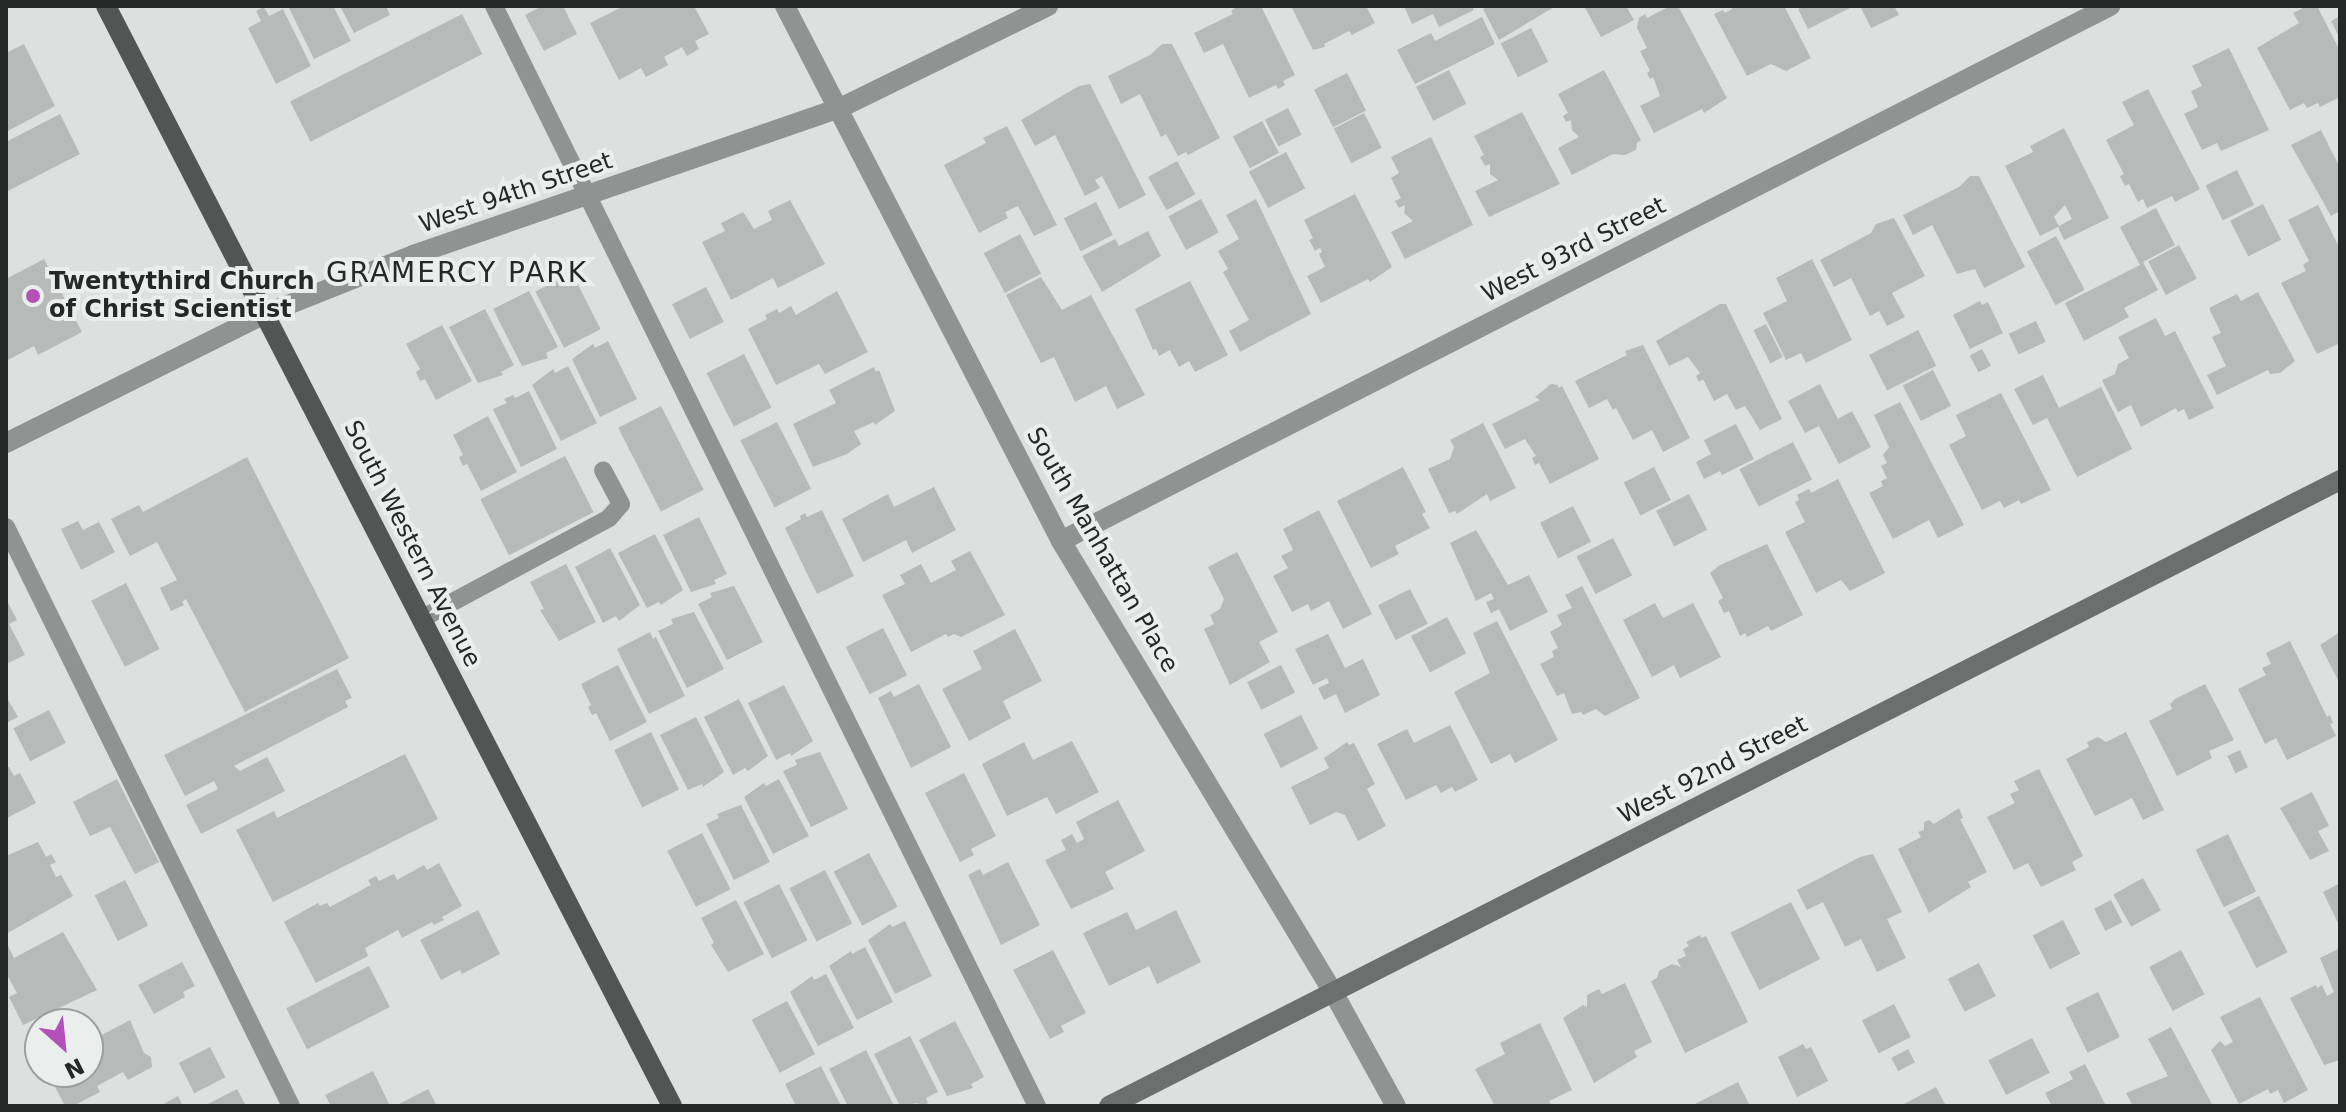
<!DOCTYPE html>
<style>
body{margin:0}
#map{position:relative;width:2346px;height:1112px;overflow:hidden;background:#dce1e0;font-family:"DejaVu Sans",sans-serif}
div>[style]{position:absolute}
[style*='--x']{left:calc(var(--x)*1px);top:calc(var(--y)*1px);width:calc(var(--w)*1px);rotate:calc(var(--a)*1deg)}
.building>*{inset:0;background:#b6bab9;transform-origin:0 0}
.lane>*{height:18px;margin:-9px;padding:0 9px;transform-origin:9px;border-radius:9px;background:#919393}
.street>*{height:20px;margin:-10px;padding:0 10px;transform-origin:10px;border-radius:10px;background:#919393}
.secondary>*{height:20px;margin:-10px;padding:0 10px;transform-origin:10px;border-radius:10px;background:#6c6f6e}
.primary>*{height:20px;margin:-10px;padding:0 10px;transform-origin:10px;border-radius:10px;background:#525554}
.dots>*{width:22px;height:22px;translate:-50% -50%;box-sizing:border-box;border:4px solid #eaeeed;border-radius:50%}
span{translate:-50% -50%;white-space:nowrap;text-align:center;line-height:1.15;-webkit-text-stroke:8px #eaeeed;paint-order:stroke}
.street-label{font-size:24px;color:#262828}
.poi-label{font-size:24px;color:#262828;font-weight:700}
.left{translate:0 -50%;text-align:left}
.quarter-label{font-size:28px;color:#262828;letter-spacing:2px}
.frame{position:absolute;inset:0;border:8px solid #262828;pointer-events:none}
.north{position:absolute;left:24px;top:1008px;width:80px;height:80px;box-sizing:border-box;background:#eaeeed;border:2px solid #9c9f9e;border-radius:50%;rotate:153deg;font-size:22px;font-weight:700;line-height:32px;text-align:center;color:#262828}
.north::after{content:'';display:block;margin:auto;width:28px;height:36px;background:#b351b8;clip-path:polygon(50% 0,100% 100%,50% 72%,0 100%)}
</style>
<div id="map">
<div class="building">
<i style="clip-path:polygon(288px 6px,333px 6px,351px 41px,314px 59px)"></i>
<i style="clip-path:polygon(340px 6px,386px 6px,390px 15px,354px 33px)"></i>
<i style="clip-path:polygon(542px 6px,563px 6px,577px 34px,544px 51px,525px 15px)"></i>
<i style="clip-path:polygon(624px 6px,694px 6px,709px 34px,695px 41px,699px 49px,687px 56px,682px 47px,664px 57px,668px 65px,646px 77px,641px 68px,619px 80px,590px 23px)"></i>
<i style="clip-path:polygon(1238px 6px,1261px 6px,1295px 75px,1283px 81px,1285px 85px,1278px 89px,1276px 85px,1249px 98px,1223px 44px,1204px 53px,1194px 33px,1233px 14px,1231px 11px)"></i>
<i style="clip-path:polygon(1291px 6px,1366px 6px,1375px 23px,1352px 35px,1349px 31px,1324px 44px,1325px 47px,1313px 50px)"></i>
<i style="clip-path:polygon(1404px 6px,1472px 6px,1474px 10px,1439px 27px,1433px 14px,1412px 24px)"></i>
<i style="clip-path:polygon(1489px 6px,1556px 6px,1499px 40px,1483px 9px)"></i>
<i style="clip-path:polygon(1584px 6px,1626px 6px,1634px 20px,1601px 37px)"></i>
<i style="clip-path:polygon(1670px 6px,1678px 6px,1727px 98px,1704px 113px,1702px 109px,1654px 133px,1640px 106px,1660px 96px,1653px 77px,1650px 79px,1647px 73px,1650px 71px,1640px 51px,1647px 48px,1637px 28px,1639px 18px,1645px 14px,1647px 18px)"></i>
<i style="clip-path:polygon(1731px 6px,1784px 6px,1811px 58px,1786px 71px,1771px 64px,1747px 76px,1714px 14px,1723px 10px,1725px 13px,1732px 9px)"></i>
<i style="clip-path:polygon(1804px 6px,1854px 6px,1808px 29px,1798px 9px)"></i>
<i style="clip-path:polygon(1860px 6px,1894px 6px,1899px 15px,1871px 28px)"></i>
<i style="clip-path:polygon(2307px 6px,2317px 6px,2340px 51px,2340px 97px,2320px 107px,2318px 103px,2307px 108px,2304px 103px,2290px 110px,2257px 48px,2299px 23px,2293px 13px)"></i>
<i style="clip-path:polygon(264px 7px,269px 16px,283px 9px,311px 66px,276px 84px,248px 28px,261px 21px,256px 11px)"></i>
<i style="left:462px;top:14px;width:45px;height:193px;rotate:63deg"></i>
<i style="clip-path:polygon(2340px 16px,2340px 39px,2331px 21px)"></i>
<i style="clip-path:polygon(1482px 17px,1495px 44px,1415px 84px,1397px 50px,1431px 33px,1435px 41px)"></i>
<i style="left:1531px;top:28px;width:38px;height:34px;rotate:63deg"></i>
<i style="clip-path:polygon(24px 44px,55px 106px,6px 132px,6px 53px)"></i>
<i style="clip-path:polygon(1162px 44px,1172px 44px,1220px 138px,1188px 155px,1186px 152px,1178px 156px,1166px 134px,1161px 137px,1140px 94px,1121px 104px,1108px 76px,1150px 55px)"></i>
<i style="clip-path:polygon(2229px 48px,2269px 130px,2221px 151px,2217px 143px,2202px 150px,2184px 114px,2198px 107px,2191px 91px,2202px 86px,2192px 66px)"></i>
<i style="left:1449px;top:70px;width:38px;height:37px;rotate:63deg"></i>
<i style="clip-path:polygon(1604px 70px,1641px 140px,1637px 143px,1636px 150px,1625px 155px,1613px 154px,1572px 175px,1558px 148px,1579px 137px,1572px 130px,1571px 120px,1566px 122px,1563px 116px,1568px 113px,1558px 94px)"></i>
<i style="left:1347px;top:73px;width:42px;height:37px;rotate:63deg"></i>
<i style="clip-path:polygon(1090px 84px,1146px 195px,1119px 209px,1102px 176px,1095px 180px,1100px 188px,1085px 196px,1055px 135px,1035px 146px,1021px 120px,1079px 86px)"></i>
<i style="clip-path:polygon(2148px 89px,2200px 189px,2175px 202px,2172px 196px,2147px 208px,2143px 199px,2138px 202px,2129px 184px,2125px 186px,2120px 176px,2124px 174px,2106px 140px,2134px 125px,2122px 102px)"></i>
<i style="left:1288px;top:108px;width:30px;height:26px;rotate:63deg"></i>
<i style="clip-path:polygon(1522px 112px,1560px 184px,1489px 217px,1475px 191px,1498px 180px,1490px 174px,1490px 164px,1485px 166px,1480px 157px,1484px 155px,1474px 136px)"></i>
<i style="left:1364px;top:113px;width:39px;height:34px;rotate:63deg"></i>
<i style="clip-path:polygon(60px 114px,80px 154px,6px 192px,6px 142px)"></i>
<i style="left:1262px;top:121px;width:36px;height:33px;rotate:62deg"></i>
<i style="clip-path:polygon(1007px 126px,1057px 225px,1034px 236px,1018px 206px,1005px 212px,1008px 218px,979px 233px,944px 165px,986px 143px,983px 138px)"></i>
<i style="clip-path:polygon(evenodd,2064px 128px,2109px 218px,2064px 240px,2058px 227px,2040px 236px,2005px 166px,2033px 152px,2030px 146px,2064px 128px,2065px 205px,2072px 219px,2059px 226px,2054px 217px,2065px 205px)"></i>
<i style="clip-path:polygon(2321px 130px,2340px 168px,2340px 211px,2331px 216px,2291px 145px)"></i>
<i style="clip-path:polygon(1431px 137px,1473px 225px,1405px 259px,1391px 232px,1413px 221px,1404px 213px,1405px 205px,1399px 208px,1395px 201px,1401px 198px,1391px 178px,1399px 173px,1391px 157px)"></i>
<i style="left:1286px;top:152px;width:41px;height:42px;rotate:62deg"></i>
<i style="left:1177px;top:161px;width:38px;height:33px;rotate:61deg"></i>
<i style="left:2237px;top:170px;width:39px;height:35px;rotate:64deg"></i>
<i style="clip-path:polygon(1970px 176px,1979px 176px,2025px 267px,1984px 288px,1975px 269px,1957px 274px,1932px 225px,1913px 235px,1903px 215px,1959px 187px)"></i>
<i style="clip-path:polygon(1355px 194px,1392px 267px,1370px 282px,1368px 279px,1321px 303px,1307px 276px,1325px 267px,1319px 254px,1322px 252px,1320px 248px,1315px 251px,1309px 240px,1313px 238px,1304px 220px)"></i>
<i style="left:1201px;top:199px;width:38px;height:37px;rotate:62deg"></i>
<i style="clip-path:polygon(1256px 199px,1311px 314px,1240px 352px,1229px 331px,1249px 320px,1223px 272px,1228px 269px,1218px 251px,1239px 239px,1226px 215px)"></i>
<i style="clip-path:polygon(790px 200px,825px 264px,778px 288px,773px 278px,731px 300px,702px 242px,725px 231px,721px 223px,743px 212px,754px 229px,772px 220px,768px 211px)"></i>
<i style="left:1096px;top:202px;width:37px;height:36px;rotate:63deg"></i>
<i style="left:2263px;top:204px;width:40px;height:37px;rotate:63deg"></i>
<i style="clip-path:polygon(2318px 205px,2340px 249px,2340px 343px,2317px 354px,2281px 283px,2306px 271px,2303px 265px,2309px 261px,2288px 220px)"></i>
<i style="clip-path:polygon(2156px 208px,2175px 245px,2143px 262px,2158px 290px,2124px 308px,2129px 317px,2084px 341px,2065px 303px,2140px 265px,2120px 227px)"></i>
<i style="clip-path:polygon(1894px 218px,1925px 276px,1892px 293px,1905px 317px,1887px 326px,1879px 311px,1870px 316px,1851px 278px,1834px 287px,1820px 260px,1871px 233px,1876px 224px)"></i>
<i style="clip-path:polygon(1148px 231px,1161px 256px,1102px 292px,1082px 256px,1115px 239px,1119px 246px)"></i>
<i style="left:1020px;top:234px;width:45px;height:41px;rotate:62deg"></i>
<i style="left:2056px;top:236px;width:61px;height:33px;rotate:62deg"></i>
<i style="left:2179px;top:245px;width:38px;height:35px;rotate:62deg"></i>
<i style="clip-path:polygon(44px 259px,82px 332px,38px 355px,34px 346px,6px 361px,6px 279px)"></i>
<i style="clip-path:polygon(1812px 259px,1852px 340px,1806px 363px,1801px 353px,1786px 360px,1763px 313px,1787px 301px,1776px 278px)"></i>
<i style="left:572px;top:273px;width:63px;height:41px;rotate:63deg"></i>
<i style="clip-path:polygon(1041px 277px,1062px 310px,1091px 295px,1145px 395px,1117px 409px,1106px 386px,1075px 402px,1054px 357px,1041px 363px,1006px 295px)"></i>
<i style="clip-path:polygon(1190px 281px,1228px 355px,1195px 372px,1189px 361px,1179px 367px,1170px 350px,1159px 356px,1156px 349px,1153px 350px,1135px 309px)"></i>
<i style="left:706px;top:287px;width:39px;height:38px;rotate:63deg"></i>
<i style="clip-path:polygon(529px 291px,558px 347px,546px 353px,548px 358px,522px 366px,493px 309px)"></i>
<i style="clip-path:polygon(837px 291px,868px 352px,825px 374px,819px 364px,776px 385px,748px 329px,767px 319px,765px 315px,777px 309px,779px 313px,791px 306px,796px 315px)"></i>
<i style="clip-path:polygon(2258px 292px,2295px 361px,2280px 373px,2270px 374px,2268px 370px,2217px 395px,2207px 375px,2226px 366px,2212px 337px,2221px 333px,2209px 308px,2237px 294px,2241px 301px)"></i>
<i style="clip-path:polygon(1980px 301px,1982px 305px,1988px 302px,2003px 333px,1970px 349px,1953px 315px)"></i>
<i style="clip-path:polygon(1720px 304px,1726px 304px,1782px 419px,1760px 430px,1745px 406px,1736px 410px,1727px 394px,1714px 401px,1703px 379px,1699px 382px,1696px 376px,1700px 373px,1688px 357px,1669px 366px,1656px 341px)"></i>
<i style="clip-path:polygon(485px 309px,514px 365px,501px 372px,503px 375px,478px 383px,449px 327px)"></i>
<i style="clip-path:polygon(2156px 318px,2165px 336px,2175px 331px,2214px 408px,2189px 420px,2184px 409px,2178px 412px,2176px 408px,2141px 427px,2131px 405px,2118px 412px,2102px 380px,2115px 374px,2118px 364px,2129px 358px,2118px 337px)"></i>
<i style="left:2036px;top:321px;width:23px;height:30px;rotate:65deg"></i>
<i style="left:1766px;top:324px;width:37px;height:14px;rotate:63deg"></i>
<i style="clip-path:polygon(442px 325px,472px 381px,436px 400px,425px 379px,420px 381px,416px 372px,420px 369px,406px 344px)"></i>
<i style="left:1918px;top:330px;width:40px;height:55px;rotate:63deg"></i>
<i style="clip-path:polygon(608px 341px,637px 399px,600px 417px,572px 359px,593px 344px,595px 348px)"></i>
<i style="clip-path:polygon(1643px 345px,1690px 438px,1663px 452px,1652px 430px,1633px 440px,1616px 408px,1613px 410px,1607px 399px,1589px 408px,1575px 381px,1627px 355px,1625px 351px)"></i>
<i style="left:1982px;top:349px;width:19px;height:14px;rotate:62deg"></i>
<i style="left:744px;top:354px;width:60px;height:42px;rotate:63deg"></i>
<i style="clip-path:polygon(568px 366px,597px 423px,561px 441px,532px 385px,553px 369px,555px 373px)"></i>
<i style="clip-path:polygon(874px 367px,876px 372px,879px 370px,895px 411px,875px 425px,874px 422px,854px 431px,861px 444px,847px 454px,813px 467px,793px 424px,836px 403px,829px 390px)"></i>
<i style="left:1933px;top:370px;width:40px;height:34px;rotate:63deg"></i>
<i style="clip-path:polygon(2043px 375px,2059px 408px,2101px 387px,2132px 449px,2077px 477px,2047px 418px,2033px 425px,2014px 389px)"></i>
<i style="clip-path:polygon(1551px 384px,1558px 385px,1558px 388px,1562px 386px,1599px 459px,1550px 484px,1539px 463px,1535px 465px,1532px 458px,1536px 456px,1525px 439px,1505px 449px,1492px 424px,1540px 400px,1535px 397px)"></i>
<i style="clip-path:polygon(1820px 384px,1838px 419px,1852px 411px,1871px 447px,1839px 464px,1819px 426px,1805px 433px,1788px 401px)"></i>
<i style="clip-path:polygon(529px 391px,557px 449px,521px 467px,493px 409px,507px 403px,504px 399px,513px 395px,515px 398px)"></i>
<i style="clip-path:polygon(2001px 393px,2051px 490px,2021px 504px,2019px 500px,2004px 508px,2000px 501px,1982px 510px,1949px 445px,1966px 436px,1956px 415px)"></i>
<i style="clip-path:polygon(1900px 402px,1964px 525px,1938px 538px,1929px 520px,1893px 539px,1869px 493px,1883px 486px,1881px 481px,1887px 478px,1881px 466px,1887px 463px,1883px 455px,1889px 447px,1874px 415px)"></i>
<i style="left:661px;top:406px;width:94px;height:48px;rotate:63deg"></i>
<i style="clip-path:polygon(488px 416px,517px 472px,481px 491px,467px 464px,463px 466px,459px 457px,463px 455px,453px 435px)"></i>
<i style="left:777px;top:422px;width:75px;height:41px;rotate:63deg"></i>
<i style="clip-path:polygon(1483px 423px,1516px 488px,1490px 501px,1487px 494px,1457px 514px,1455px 511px,1449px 513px,1428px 469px,1450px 459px,1454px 447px,1450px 440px)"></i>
<i style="clip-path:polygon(1736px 424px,1754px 459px,1722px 475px,1720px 471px,1704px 479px,1696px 462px,1711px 454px,1704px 440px)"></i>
<i style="left:1793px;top:442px;width:42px;height:60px;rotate:63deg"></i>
<i style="left:565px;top:456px;width:63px;height:95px;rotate:63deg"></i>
<i style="clip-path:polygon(247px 457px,349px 658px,245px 712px,186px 599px,182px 602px,184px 605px,171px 611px,160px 588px,177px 580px,157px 542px,130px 556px,111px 519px,139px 505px,143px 512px)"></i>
<i style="clip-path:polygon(1403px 467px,1426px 512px,1422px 514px,1430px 528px,1395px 546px,1399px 554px,1371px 568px,1337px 501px)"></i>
<i style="left:1654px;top:467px;width:37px;height:34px;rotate:63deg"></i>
<i style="clip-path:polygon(1838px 479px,1885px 573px,1850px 591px,1841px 580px,1816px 593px,1785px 532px,1805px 522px,1795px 502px,1799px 500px,1797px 495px,1809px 489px,1811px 493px)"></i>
<i style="clip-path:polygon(934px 487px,956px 530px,912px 553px,906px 540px,863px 562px,842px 519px,888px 494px,894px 507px)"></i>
<i style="left:1689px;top:494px;width:40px;height:37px;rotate:63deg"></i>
<i style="left:1573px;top:506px;width:40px;height:37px;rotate:63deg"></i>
<i style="clip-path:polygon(822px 510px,854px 576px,817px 594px,785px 528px,801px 519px,800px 516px,805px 513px,807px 517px)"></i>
<i style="clip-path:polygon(1319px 510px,1372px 614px,1343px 629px,1329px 601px,1311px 611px,1308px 604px,1292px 612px,1273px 576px,1288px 568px,1281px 556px,1293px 550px,1283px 529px)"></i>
<i style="clip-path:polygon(699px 517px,727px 574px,714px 580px,716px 584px,691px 592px,663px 535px)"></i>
<i style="clip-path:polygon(78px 521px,83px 530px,99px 522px,115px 552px,81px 570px,61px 529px)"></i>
<i style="clip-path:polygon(1476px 530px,1508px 585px,1529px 575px,1548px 612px,1510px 631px,1499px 609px,1491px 613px,1486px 602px,1494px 599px,1491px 593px,1476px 601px,1450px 543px)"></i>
<i style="clip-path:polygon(655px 534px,683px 590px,661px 605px,659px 602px,647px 608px,618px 553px)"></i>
<i style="left:1613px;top:538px;width:42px;height:41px;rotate:63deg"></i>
<i style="clip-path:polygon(1767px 544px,1803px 615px,1771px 631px,1768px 626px,1747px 637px,1745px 633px,1740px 636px,1729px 611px,1724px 613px,1718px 601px,1723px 598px,1710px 573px,1720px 565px)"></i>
<i style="clip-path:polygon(610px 548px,640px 605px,619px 621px,616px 616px,603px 623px,575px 567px)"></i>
<i style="clip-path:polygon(970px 551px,1005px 615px,961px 637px,954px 634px,948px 637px,946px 634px,911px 652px,882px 595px,905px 584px,900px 575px,921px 564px,931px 583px,956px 570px,951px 561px)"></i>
<i style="clip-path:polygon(1237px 552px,1278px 632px,1259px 642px,1270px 662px,1230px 685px,1204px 629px,1214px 624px,1210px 615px,1220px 609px,1224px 599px,1208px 567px)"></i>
<i style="clip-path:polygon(566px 564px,596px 622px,559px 641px,540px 610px,544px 609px,530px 582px)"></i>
<i style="left:126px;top:583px;width:74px;height:39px;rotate:63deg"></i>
<i style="clip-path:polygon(734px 586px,763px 642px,727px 660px,698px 604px,712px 597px,710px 593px)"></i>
<i style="clip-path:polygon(1582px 586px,1640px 698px,1605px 716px,1596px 709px,1583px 715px,1581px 712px,1572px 714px,1564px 693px,1557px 696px,1540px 664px,1554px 657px,1552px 651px,1558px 648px,1550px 632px,1562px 625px,1557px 615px,1572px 608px,1565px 595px)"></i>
<i style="left:1410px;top:589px;width:39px;height:36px;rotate:63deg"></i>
<i style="clip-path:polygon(6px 599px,17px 620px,9px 624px,25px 655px,6px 664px)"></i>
<i style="clip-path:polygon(1655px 603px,1663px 618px,1693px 603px,1721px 657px,1680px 678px,1674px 665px,1652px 677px,1623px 620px)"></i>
<i style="clip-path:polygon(694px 612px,724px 669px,687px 688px,658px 631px,673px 624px,671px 619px)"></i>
<i style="left:1447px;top:617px;width:41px;height:41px;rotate:62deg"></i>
<i style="clip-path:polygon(1497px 621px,1558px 740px,1515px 763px,1510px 754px,1491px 764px,1454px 692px,1490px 673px,1473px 633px)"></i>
<i style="left:883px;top:628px;width:53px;height:42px;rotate:63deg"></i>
<i style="clip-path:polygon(1015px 629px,1042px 681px,1003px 701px,1011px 718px,969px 741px,942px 689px,982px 669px,973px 651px)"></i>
<i style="clip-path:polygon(650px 632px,653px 639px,656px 637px,685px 696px,649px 714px,617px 649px)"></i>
<i style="clip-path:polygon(2340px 632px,2340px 684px,2320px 645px)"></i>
<i style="clip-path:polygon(1328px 634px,1345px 668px,1363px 659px,1380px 695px,1345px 713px,1336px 694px,1324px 700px,1318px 688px,1329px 683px,1327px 678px,1313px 685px,1295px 649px)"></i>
<i style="clip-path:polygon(2290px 641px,2327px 717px,2330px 715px,2333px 723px,2330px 724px,2336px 736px,2287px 760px,2276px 738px,2265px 744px,2238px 689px,2266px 675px,2262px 668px,2271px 664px,2266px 653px)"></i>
<i style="clip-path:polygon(618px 665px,647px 722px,610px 741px,596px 713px,592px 715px,588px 707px,591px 705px,581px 684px)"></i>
<i style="left:1281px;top:665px;width:31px;height:38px;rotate:63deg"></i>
<i style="clip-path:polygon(337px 669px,352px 698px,345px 701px,348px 707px,234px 766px,240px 771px,267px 757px,285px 791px,201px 834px,186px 805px,218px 789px,214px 781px,185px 796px,164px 755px)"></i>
<i style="clip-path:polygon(919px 684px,951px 747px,911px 768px,878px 698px,891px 691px,894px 697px)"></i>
<i style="clip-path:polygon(2205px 684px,2234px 740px,2209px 751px,2212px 758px,2177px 776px,2149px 721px,2172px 709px,2170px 704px,2175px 699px)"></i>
<i style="clip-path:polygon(784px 685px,813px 741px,791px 756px,790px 753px,776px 760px,748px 703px)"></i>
<i style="clip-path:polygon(6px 696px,18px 717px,6px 723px)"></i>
<i style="clip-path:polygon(739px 699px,768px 756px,748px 771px,745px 768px,733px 775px,704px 717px)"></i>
<i style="left:49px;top:710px;width:37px;height:40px;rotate:63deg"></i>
<i style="left:1301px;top:715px;width:38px;height:42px;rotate:63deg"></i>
<i style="clip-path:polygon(696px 717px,724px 772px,703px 787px,702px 784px,688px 790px,660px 735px)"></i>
<i style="clip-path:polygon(1450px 725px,1478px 780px,1455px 792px,1452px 787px,1441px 793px,1436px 785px,1406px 800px,1377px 744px,1407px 729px,1414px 743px)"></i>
<i style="left:651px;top:732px;width:64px;height:41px;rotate:64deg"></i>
<i style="clip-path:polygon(2126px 732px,2164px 810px,2143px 820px,2132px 798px,2095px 816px,2066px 759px,2089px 747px,2087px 742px,2098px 737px,2106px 742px)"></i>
<i style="clip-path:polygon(1072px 741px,1099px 792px,1056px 814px,1047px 797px,1007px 816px,982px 764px,1024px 742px,1033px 760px)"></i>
<i style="clip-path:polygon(1347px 742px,1349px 745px,1354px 743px,1375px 784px,1367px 789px,1386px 826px,1358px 841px,1345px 815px,1336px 812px,1310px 825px,1291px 787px,1329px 768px,1324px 758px)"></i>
<i style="left:2240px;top:750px;width:19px;height:14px;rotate:65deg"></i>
<i style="clip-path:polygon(820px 752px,848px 809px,811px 827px,783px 771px,797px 765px,795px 760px)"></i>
<i style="clip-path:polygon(405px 754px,438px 819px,273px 902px,236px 830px,274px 811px,277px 818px)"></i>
<i style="clip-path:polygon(9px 767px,14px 776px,20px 773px,36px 803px,7px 818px,6px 768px)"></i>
<i style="clip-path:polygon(2039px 769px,2083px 856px,2072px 862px,2076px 870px,2041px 887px,2028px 863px,2014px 870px,1987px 817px,2015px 803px,2010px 794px,2019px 790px,2014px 781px)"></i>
<i style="clip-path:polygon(964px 773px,996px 836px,971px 849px,974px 855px,960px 862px,925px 793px)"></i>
<i style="clip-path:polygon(117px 779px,159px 862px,135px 874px,110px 827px,90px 836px,73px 802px)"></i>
<i style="clip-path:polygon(779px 779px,809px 836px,773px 854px,744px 797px,764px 783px,766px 786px)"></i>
<i style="clip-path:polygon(2312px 792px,2329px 826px,2318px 831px,2329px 851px,2310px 860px,2280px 808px)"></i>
<i style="clip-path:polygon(1118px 800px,1145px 851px,1105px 872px,1114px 889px,1071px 909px,1045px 860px,1066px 850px,1061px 840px,1072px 834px,1077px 843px,1084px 839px,1076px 822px)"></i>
<i style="clip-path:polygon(741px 805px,770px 862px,734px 880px,706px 824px,719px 818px,717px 814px)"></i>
<i style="clip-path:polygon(1959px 808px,1963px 818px,1960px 819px,1987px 872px,1968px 882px,1971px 887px,1929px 913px,1898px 849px,1921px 837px,1918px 832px,1924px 830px,1924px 822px,1929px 820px,1934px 824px)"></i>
<i style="left:702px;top:833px;width:63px;height:39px;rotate:63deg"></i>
<i style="left:2228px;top:834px;width:64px;height:36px;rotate:64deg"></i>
<i style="clip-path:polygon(38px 842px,46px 857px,51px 854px,56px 862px,50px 865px,56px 877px,61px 875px,73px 896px,6px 934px,6px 856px)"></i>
<i style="left:869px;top:853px;width:61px;height:40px;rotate:62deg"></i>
<i style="clip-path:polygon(1873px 854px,1902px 912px,1887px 919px,1906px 958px,1877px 972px,1861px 939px,1845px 947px,1823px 902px,1807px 910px,1797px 890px,1860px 857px)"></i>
<i style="clip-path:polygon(1008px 862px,1040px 925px,1001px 945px,968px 875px,980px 869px,983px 875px)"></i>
<i style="clip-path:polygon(439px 863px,462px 906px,442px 917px,444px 920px,434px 925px,432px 922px,402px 938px,398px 930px,365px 948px,368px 956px,316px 983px,284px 922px,318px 903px,320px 906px,327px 903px,330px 907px,371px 885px,368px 880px,376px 876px,379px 881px,394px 874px,397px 880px,424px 865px,427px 870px)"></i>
<i style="left:825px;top:870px;width:60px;height:40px;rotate:63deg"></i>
<i style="left:2143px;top:878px;width:37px;height:34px;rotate:61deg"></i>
<i style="left:125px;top:880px;width:51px;height:34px;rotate:63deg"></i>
<i style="clip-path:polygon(2340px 883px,2340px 927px,2323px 892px)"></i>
<i style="left:779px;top:884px;width:63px;height:40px;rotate:63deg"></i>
<i style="left:2259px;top:896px;width:63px;height:35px;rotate:63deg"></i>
<i style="clip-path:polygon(736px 900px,764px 954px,728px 972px,711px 945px,714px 943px,701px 918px)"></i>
<i style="left:2111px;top:900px;width:25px;height:19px;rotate:63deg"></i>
<i style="left:1791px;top:902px;width:64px;height:68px;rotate:63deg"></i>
<i style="clip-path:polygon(478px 910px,500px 954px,462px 974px,460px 970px,441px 980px,420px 940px)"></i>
<i style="clip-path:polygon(1176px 910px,1201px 962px,1157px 984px,1149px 966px,1109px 986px,1083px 933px,1127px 912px,1136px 930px)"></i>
<i style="left:2063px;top:920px;width:38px;height:34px;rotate:63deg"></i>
<i style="clip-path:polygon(905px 921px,932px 976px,895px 994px,868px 940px,890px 924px,892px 927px)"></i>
<i style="clip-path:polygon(63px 932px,97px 990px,23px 1025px,9px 997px,17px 993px,6px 973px,6px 942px,14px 958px)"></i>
<i style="clip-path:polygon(1700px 935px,1701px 938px,1706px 936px,1748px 1022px,1685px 1053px,1651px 981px,1657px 978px,1659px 971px,1672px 964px,1681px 967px,1677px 960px,1686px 956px,1683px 949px,1689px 946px,1686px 942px)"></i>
<i style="clip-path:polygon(865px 947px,893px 1002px,857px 1020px,829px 966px,851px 951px,852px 954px)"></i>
<i style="clip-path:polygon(2340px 948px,2340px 1060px,2324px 1065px,2290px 998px,2316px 985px,2317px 988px,2322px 985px,2327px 996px,2334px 992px,2320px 958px)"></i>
<i style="clip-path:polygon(1053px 950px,1086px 1013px,1061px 1026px,1064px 1032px,1050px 1039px,1013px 970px)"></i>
<i style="left:2181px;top:950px;width:50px;height:36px;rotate:62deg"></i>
<i style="clip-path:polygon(182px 962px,195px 986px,183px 992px,185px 997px,154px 1014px,138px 985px)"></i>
<i style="left:1979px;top:963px;width:37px;height:35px;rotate:63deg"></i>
<i style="left:369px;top:966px;width:46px;height:93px;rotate:63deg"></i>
<i style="clip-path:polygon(826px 974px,854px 1028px,818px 1046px,790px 992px,812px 976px,814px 980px)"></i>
<i style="clip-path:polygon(1625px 983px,1652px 1042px,1634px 1051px,1637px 1057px,1594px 1083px,1563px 1018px,1583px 1005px,1587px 1007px,1587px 995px,1599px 989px,1602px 994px)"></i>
<i style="left:2098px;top:992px;width:50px;height:36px;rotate:64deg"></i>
<i style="clip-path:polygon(2260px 997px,2308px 1090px,2284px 1103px,2278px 1090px,2270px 1094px,2268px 1089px,2239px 1104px,2211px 1050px,2220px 1041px,2225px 1046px,2233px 1042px,2220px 1017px)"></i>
<i style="left:787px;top:1001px;width:60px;height:40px;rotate:62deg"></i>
<i style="left:1894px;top:1004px;width:37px;height:36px;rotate:63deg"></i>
<i style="clip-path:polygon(130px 1020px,144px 1053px,151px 1057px,152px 1067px,128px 1080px,123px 1072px,97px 1086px,100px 1092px,73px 1106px,65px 1106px,48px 1074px,88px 1072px,88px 1037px,95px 1033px,98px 1037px)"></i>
<i style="clip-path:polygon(955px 1021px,984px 1077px,971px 1084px,973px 1088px,947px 1096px,919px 1040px)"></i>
<i style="clip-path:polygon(1540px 1023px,1572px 1090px,1549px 1101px,1552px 1106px,1495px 1106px,1475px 1069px,1505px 1054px,1500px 1043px)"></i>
<i style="clip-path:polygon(2171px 1027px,2213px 1106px,2133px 1106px,2126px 1093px,2168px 1076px,2148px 1039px)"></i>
<i style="clip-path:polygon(910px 1036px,938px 1092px,926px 1098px,928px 1103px,922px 1106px,917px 1103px,900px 1106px,874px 1054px)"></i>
<i style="left:2032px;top:1038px;width:39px;height:49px;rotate:63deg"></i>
<i style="clip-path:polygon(1803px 1044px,1806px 1049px,1811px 1047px,1828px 1081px,1797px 1097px,1778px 1057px)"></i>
<i style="left:210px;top:1047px;width:34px;height:35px;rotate:63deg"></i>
<i style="left:1908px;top:1049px;width:15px;height:19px;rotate:62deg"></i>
<i style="clip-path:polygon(866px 1050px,894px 1106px,848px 1106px,829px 1069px)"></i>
<i style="clip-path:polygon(2085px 1064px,2106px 1106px,2052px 1106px,2045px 1093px,2073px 1079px,2069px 1072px)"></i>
<i style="clip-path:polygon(821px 1066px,841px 1106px,796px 1106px,785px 1084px)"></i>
<i style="clip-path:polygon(373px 1071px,390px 1106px,331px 1106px,325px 1095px)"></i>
<i style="clip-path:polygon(1738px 1082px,1750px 1106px,1696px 1106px,1695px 1104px)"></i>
<i style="clip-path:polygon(1936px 1087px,1946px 1106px,1905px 1106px,1904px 1104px)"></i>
<i style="clip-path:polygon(237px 1089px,246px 1106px,204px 1106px)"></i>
<i style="clip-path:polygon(428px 1089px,437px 1106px,395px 1106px)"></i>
<i style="clip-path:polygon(178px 1096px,183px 1106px,160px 1106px)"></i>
</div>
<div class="lane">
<i style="--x:494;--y:6;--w:1227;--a:63.73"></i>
<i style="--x:6;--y:527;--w:645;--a:63.79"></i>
<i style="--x:421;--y:619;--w:213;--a:-28.2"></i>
<i style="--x:609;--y:518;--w:18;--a:-49"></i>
<i style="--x:621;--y:504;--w:38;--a:-118"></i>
</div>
<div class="street">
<i style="--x:785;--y:6;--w:602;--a:62.71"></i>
<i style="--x:1061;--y:541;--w:527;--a:58.91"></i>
<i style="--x:1333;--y:992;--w:130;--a:61.1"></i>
<i style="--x:6;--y:443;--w:289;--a:-26.5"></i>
<i style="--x:265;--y:314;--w:159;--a:-21.7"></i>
<i style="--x:413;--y:255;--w:449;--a:-19"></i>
<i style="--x:838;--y:109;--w:234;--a:-26.1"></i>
<i style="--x:1061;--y:541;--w:1178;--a:-27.02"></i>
</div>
<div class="secondary">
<i style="--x:1109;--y:1106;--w:1381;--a:-26.95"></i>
</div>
<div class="primary">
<i style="--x:106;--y:6;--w:1237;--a:62.77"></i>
</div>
<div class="dots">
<i style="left:33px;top:296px;background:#b351b8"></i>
</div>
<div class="street-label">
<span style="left:516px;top:193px;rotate:-19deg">West 94th Street</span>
<span style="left:1574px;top:250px;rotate:-27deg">West 93rd Street</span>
<span style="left:412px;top:544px;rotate:63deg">South Western Avenue</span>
<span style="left:1102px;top:550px;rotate:60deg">South Manhattan Place</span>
<span style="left:1713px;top:770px;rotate:-27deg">West 92nd Street</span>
</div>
<div class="poi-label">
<span class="left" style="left:49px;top:296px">Twentythird Church<br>of Christ Scientist</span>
</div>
<div class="quarter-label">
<span style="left:457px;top:273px">GRAMERCY PARK</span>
</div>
<div class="frame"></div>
<div class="north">N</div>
</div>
